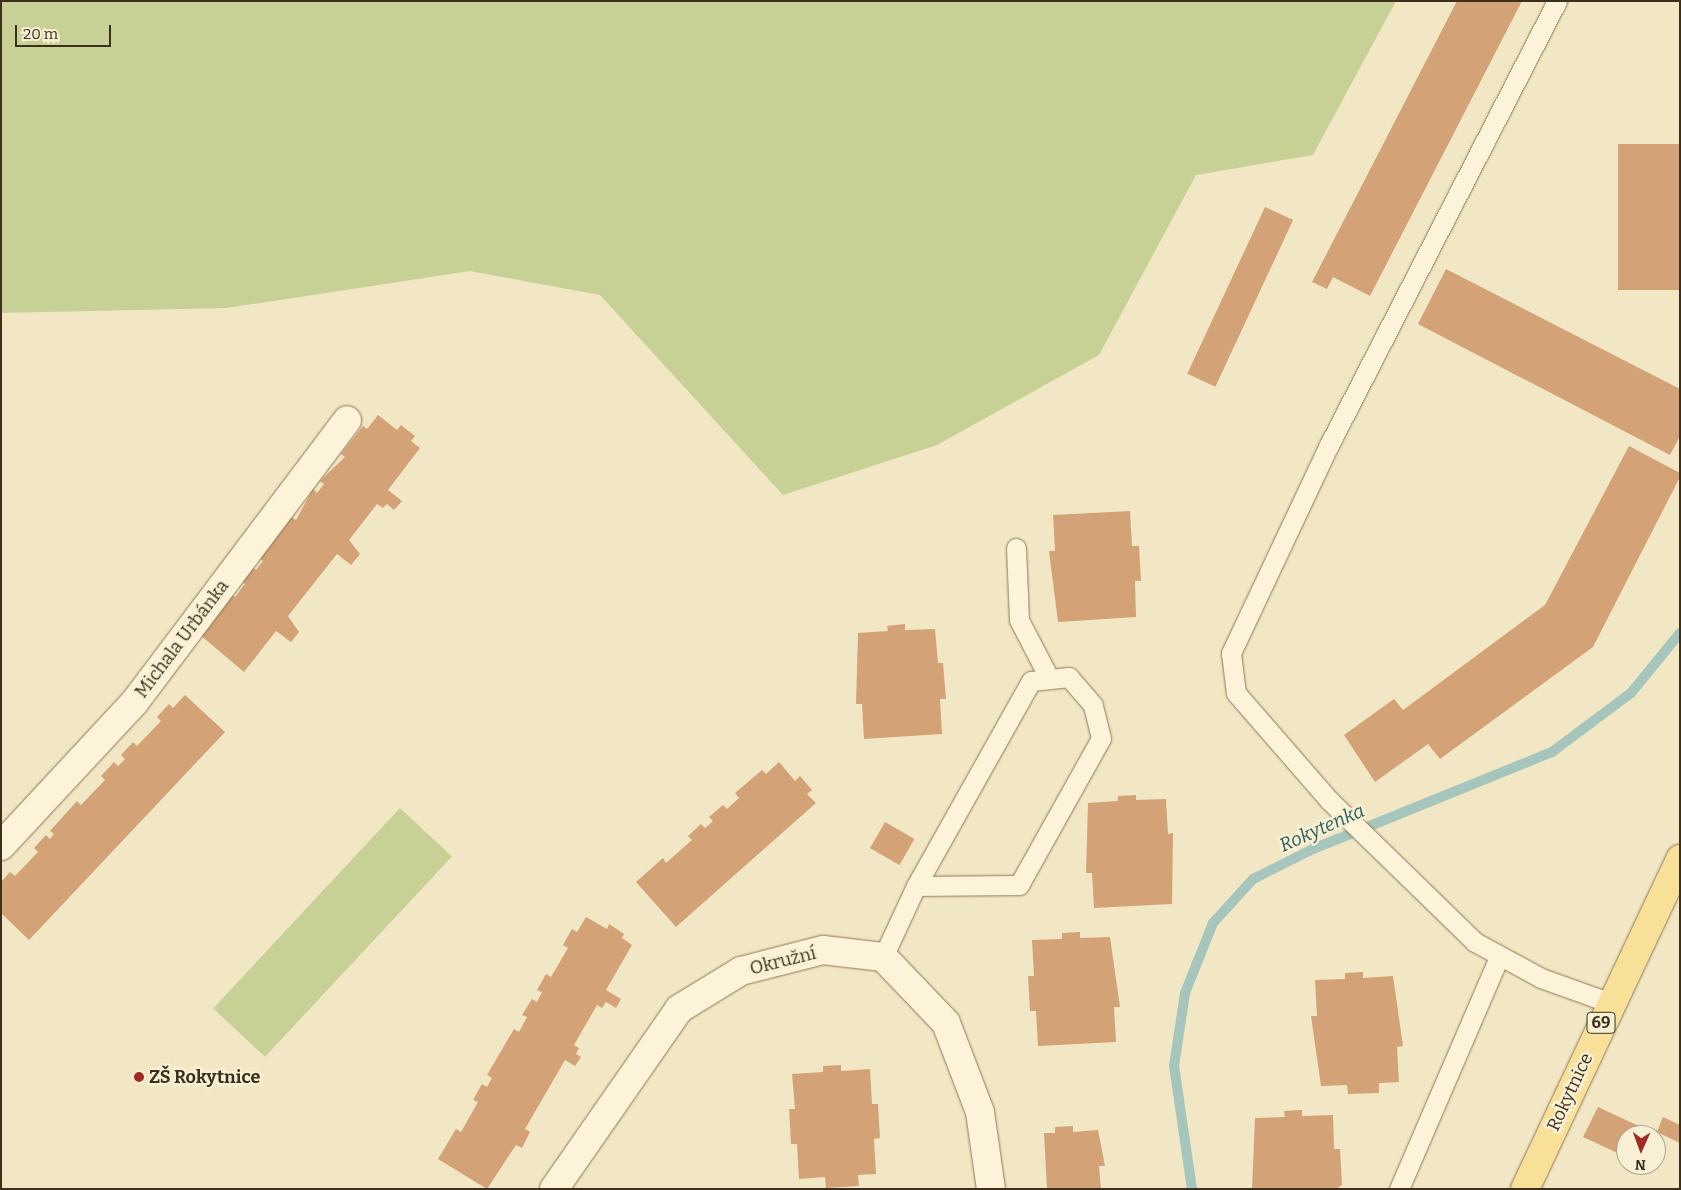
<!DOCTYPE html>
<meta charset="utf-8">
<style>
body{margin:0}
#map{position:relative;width:1681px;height:1190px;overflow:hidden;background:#f2e7c4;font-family:Bitter,serif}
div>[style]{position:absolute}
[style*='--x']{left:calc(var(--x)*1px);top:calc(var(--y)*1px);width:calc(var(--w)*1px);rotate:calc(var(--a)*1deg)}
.green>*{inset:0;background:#c7d196;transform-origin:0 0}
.stream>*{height:10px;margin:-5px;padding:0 5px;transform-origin:5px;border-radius:5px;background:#a6c5bd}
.building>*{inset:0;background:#d3a276;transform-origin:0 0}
.roads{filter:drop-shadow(0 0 1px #8e7858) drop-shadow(0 0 1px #8e7858)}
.lane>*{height:19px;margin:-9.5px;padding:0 9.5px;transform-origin:9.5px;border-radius:9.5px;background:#fcf3d8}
.street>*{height:28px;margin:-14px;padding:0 14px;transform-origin:14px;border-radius:14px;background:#fcf3d8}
.primary>*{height:28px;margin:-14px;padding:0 14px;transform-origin:14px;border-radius:14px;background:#f8e099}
.dots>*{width:14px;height:14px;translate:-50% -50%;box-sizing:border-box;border:2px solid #f8f0d4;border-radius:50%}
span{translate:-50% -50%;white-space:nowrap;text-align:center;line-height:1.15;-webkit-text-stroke:4.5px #f8f0d4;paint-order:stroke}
.shield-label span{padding:1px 4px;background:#f8f0d4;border:1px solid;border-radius:4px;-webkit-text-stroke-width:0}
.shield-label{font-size:16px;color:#3d2f1d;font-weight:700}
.street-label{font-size:18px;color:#3d2f1d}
.poi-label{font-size:18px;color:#3d2f1d;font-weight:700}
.left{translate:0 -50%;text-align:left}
.water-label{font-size:19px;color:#2b5e5e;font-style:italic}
.frame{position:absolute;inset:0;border:2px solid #3d2f1d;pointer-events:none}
.north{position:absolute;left:1616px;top:1125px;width:50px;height:50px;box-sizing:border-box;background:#f8f0d4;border:1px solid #ada38b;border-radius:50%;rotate:182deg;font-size:14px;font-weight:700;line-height:20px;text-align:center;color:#3d2f1d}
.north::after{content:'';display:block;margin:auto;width:18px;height:22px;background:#a32923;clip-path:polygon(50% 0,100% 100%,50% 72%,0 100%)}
.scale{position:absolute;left:15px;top:25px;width:96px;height:22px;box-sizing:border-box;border:2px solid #3d2f1d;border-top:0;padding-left:6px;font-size:15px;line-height:18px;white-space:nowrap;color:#3d2f1d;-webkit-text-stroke:4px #f8f0d4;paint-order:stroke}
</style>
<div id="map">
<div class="green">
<i style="clip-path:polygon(1px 1px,1396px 1px,1313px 155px,1196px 175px,1099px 355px,937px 445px,783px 495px,600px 295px,470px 271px,227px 308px,1px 313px)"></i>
<i style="left:400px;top:808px;width:71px;height:274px;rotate:43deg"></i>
</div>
<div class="stream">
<i style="--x:1192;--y:1189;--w:124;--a:-98.3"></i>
<i style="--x:1174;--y:1066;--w:74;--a:-81.4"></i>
<i style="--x:1185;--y:993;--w:75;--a:-68.2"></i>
<i style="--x:1213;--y:923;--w:59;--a:-47.7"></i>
<i style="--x:1253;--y:879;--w:67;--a:-26.6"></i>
<i style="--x:1313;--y:849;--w:258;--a:-22.1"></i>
<i style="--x:1552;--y:752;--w:99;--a:-36.8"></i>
<i style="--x:1631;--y:693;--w:77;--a:-50.8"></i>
</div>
<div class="building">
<i style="clip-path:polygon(1457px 1px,1522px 1px,1370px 296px,1333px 277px,1327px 289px,1312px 282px)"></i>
<i style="left:1680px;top:144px;width:146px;height:62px;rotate:90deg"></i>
<i style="left:1265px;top:207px;width:31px;height:184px;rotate:25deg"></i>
<i style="clip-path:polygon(1446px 269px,1680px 389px,1680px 436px,1670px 455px,1418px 324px)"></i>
<i style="clip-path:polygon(378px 415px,397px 430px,401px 425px,415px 436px,411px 441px,420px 448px,388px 490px,402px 501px,394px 510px,387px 504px,383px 508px,377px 504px,349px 540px,360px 554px,351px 565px,337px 554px,288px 616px,299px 632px,291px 642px,276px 631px,244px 672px,199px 634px,231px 594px,235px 597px,245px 584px,241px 581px,252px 567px,256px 570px,263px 561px,259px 558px,291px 517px,296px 520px,313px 489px,317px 493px,324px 484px,320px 481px,345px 457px,341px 454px,363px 426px,367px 429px)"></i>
<i style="clip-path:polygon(1629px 446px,1680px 473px,1680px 477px,1593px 647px,1440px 759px,1428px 744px,1375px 782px,1344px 735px,1394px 699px,1403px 710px,1545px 605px)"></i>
<i style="clip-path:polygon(1130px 511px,1132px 546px,1139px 546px,1141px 581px,1135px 581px,1136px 617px,1058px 622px,1049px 551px,1055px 551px,1053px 515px)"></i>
<i style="clip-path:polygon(905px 624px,905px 630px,935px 629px,938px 663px,943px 663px,946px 699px,940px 699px,942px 734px,864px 739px,862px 704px,856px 704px,858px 633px,888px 631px,887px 626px)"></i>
<i style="clip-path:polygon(185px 695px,225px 732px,29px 940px,1px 913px,1px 882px,10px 872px,15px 876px,38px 852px,34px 848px,46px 835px,50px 839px,54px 834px,50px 831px,77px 801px,81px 805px,105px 780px,101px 776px,114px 762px,118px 766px,125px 759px,121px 755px,133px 742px,137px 746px,161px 721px,157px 717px,169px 704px,173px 708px)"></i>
<i style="clip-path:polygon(779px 762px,795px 781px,800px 776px,812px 790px,807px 794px,816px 803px,676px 927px,636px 882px,663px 858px,666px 863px,692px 840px,688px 836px,701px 824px,705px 828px,713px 821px,709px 817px,723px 805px,727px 809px,739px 798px,735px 793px,762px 770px,766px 774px)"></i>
<i style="clip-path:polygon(1136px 795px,1136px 800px,1166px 799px,1168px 834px,1173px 833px,1172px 904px,1094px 908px,1092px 873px,1086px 873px,1088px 803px,1118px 801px,1118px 796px)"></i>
<i style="left:885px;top:822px;width:34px;height:30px;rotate:30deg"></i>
<i style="clip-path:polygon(586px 917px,607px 929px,609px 924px,624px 934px,622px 938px,632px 945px,606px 990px,621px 999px,616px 1008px,606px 1002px,602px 1008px,597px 1005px,574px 1045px,579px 1048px,576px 1054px,581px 1057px,575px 1066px,565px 1060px,525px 1129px,530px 1132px,522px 1148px,516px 1145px,487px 1189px,438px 1159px,456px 1129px,461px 1132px,478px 1102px,473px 1100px,482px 1084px,487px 1087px,492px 1078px,487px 1075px,514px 1029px,519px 1032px,527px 1017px,522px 1015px,532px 999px,537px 1002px,542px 992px,537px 990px,546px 974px,551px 977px,568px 948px,563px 945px,572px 929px,577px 932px)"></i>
<i style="clip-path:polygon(1080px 932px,1080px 938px,1110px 937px,1120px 1007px,1114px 1007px,1116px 1042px,1038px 1046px,1036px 1011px,1030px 1011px,1028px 976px,1034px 976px,1032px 940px,1062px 939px,1062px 933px)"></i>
<i style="clip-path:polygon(1363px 972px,1363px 978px,1393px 976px,1403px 1046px,1397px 1047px,1399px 1082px,1379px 1083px,1379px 1093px,1348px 1094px,1347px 1085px,1321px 1086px,1311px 1016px,1317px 1016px,1315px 980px,1345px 979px,1345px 973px)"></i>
<i style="clip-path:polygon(841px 1065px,841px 1071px,870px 1069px,872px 1104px,878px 1104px,880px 1138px,874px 1139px,876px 1174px,858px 1175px,859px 1186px,826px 1188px,825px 1177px,799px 1179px,797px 1144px,791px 1144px,789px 1109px,795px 1109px,792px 1074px,823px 1072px,823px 1066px)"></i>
<i style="clip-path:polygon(1598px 1107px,1641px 1127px,1637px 1135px,1626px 1135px,1626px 1157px,1583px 1137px)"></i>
<i style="clip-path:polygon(1302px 1110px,1302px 1116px,1333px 1115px,1334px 1149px,1340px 1149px,1342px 1185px,1336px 1189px,1252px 1189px,1255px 1118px,1285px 1117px,1284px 1111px)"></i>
<i style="clip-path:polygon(1663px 1117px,1680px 1125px,1680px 1143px,1657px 1132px)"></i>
<i style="clip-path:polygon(1073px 1126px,1073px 1132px,1098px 1130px,1105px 1166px,1099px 1166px,1101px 1189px,1047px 1189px,1044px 1133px,1055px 1133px,1055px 1127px)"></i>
</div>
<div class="roads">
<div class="lane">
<i style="--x:1557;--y:1;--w:501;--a:117.18"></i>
<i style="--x:1328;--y:447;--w:228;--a:115.2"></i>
<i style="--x:1231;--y:653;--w:40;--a:82.9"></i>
<i style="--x:1236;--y:693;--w:143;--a:49"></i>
<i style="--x:1330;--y:801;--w:202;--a:44.2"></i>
<i style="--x:1475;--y:942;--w:75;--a:28.6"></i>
<i style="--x:1541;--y:978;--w:74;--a:19.7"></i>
<i style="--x:1016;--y:548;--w:72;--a:87.6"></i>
<i style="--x:1019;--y:620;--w:63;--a:62.6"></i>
<i style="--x:883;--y:957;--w:78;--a:-65.1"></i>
<i style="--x:916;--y:886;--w:103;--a:-0.6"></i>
<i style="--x:1019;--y:885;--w:168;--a:-60.8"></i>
<i style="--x:1101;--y:738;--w:34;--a:-104"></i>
<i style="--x:1093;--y:705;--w:37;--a:-131"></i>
<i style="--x:1069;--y:677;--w:38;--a:174"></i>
<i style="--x:1031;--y:681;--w:235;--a:119.3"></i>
<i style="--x:1399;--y:1189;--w:253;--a:-66.7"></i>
</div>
<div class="street">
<i style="--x:1;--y:846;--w:195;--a:-47.1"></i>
<i style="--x:134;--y:703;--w:354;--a:-53"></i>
<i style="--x:554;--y:1189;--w:219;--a:-55.2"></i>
<i style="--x:679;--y:1009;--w:73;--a:-31.5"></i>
<i style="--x:741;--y:971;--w:85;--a:-14.4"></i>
<i style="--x:823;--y:950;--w:60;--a:6.7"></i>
<i style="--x:883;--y:957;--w:91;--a:46.3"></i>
<i style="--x:946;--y:1023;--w:95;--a:69.1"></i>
<i style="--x:980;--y:1112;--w:78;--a:81.9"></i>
</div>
<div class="primary">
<i style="--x:1525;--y:1189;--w:365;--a:-64.8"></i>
</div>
</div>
<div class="dots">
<i style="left:139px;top:1077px;background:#a32923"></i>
</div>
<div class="shield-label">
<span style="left:1601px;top:1023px">69</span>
</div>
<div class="street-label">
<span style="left:182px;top:639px;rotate:-53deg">Michala Urbánka</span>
<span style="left:783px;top:961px;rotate:-14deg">Okružní</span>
<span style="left:1570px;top:1092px;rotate:-65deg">Rokytnice</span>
</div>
<div class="poi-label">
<span class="left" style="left:149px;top:1077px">ZŠ Rokytnice</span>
</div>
<div class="water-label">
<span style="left:1322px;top:828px;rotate:-24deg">Rokytenka</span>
</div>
<div class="frame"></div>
<div class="north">N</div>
<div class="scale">20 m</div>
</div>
